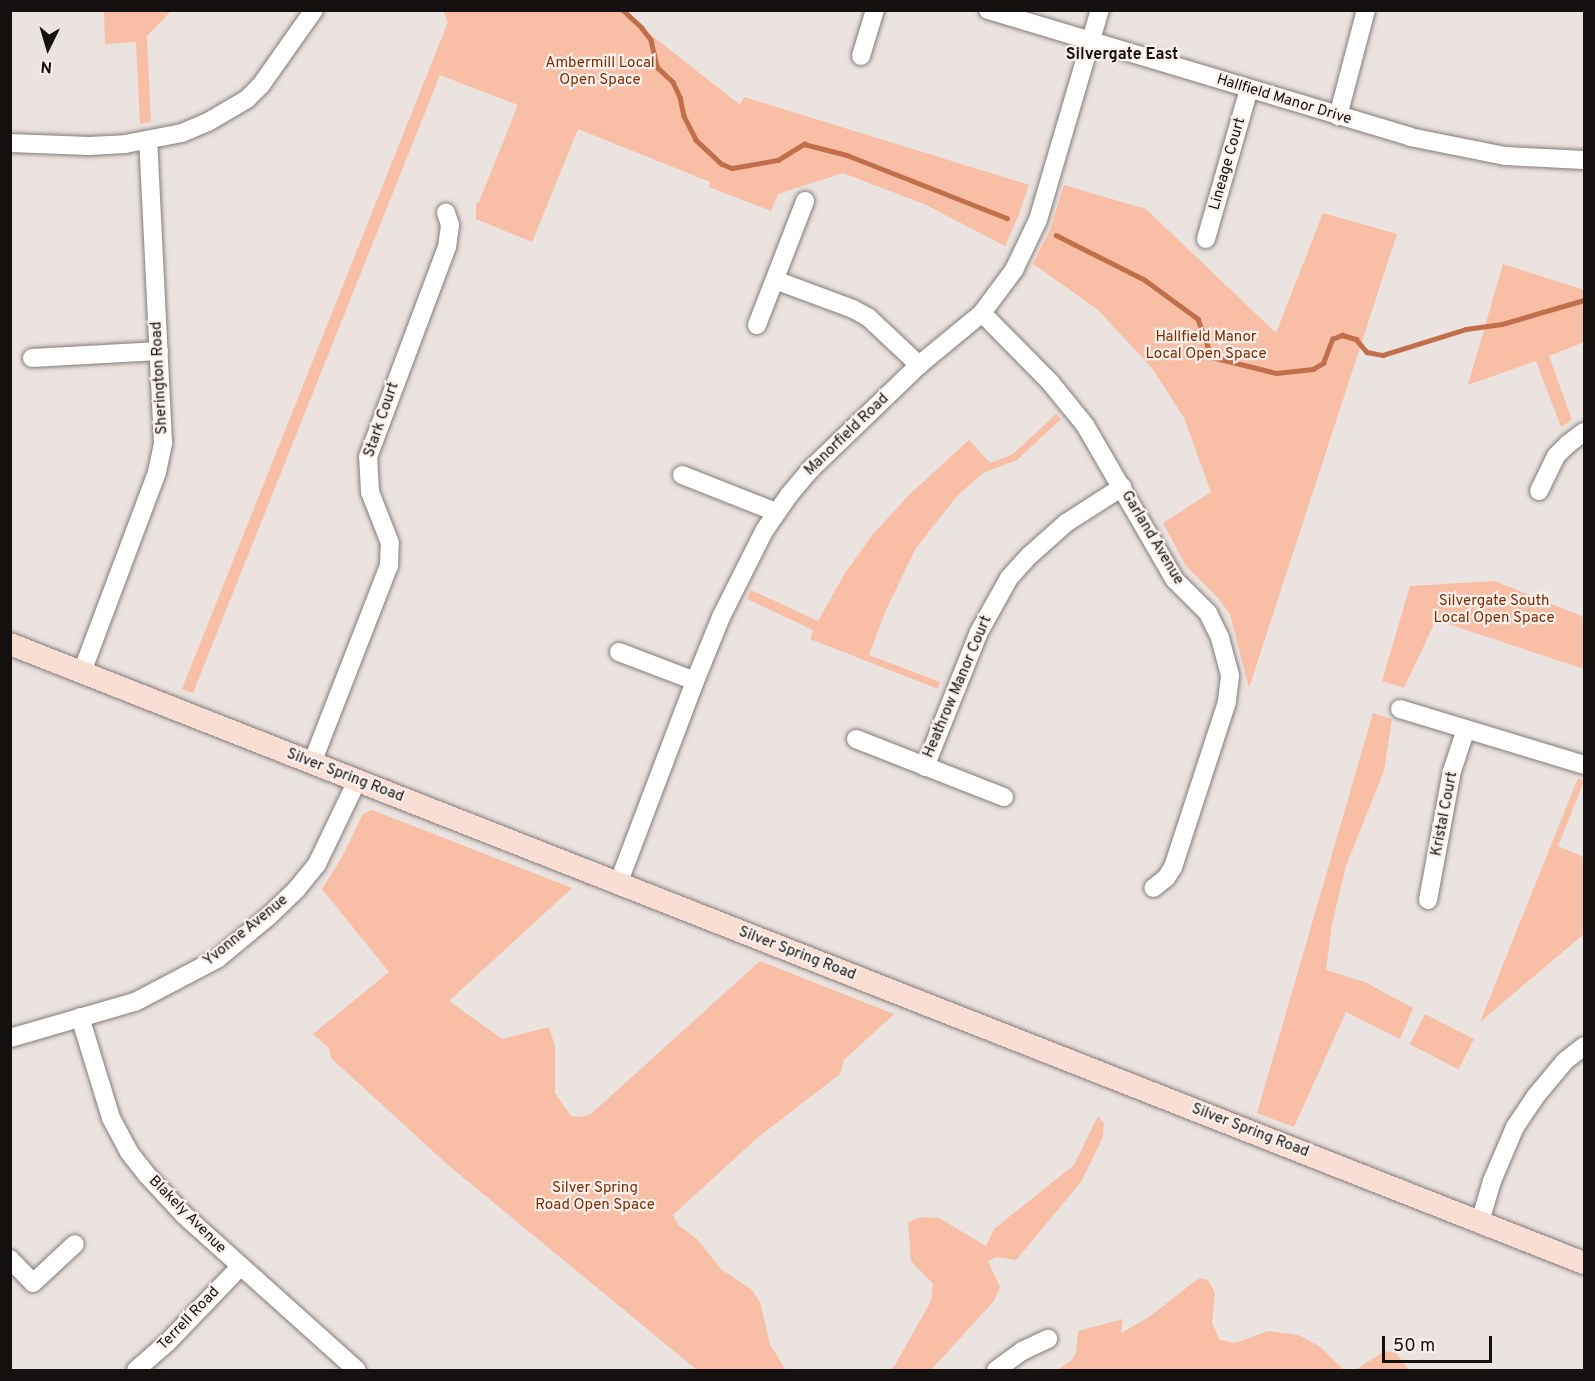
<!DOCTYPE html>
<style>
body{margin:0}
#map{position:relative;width:1595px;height:1381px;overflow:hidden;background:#ebe3df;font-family:Overpass,sans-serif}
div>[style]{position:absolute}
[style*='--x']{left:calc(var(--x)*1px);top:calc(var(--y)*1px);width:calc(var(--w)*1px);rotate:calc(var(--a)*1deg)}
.green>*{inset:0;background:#f8bfa6;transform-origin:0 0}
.stream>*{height:4.5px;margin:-2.25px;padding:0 2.25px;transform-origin:2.25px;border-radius:2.25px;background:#c16f4a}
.roads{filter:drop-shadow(0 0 2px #847c79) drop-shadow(0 0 2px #847c79)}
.minor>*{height:18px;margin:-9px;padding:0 9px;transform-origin:9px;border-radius:9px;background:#fff}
.major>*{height:22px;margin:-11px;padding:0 11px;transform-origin:11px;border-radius:11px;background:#f9dfd3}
span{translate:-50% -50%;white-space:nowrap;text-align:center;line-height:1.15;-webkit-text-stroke:4.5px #f9f0ec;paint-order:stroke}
.park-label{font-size:15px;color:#7a2e00}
.street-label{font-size:15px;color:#141110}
.neighbourhood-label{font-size:16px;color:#141110;font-weight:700}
.frame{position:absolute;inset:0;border:12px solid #141110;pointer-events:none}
.north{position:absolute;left:18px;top:18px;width:60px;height:60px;-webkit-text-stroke:4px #f9f0ec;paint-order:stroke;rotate:185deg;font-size:16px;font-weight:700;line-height:24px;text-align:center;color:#141110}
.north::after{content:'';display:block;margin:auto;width:21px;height:27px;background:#141110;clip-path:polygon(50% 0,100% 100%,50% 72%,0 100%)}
.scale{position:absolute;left:1382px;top:1336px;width:110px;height:27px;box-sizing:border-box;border:3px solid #141110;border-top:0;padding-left:8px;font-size:18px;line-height:21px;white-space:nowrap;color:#141110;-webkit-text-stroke:4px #f9f0ec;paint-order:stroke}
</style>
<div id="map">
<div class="green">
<i style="clip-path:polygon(104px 11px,171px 11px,147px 36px,151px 122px,140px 124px,136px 42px,105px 44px)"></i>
<i style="clip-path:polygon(443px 11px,621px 11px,740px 105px,744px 97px,1029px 185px,1019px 214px,1005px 246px,926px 205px,843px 173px,778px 194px,771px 211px,709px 187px,710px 182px,578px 129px,532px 242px,476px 219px,476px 204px,479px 202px,518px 105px,440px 75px,193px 693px,182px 689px,448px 22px)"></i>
<i style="clip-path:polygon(1064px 185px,1146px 209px,1276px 333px,1323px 213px,1397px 234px,1249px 688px,1230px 614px,1218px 598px,1186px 566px,1163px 523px,1211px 492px,1184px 418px,1152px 368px,1097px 309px,1033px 264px,1050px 230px)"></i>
<i style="clip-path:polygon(1503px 264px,1584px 290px,1584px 342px,1549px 356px,1572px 420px,1561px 427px,1536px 361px,1468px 385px)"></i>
<i style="clip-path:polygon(1056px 414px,1061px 419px,1017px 460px,983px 473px,957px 496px,916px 548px,886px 610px,869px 655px,940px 682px,938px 689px,810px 639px,813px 630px,747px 599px,751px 590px,818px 621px,845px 573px,873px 534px,910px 494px,969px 440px,990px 463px,1013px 454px)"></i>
<i style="clip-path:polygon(1495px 581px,1584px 617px,1584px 669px,1436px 620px,1404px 688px,1382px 681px,1410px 586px)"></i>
<i style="clip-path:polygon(1373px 713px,1392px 719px,1384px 771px,1346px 866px,1332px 924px,1326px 970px,1365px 982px,1413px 1008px,1400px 1039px,1346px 1012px,1294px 1127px,1257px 1113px)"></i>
<i style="clip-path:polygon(1578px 778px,1584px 781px,1558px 846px,1584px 857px,1584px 934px,1480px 1022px)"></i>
<i style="clip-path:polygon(372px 810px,572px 888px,449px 1001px,502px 1039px,549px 1027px,555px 1046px,555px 1093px,571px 1116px,582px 1117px,591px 1114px,760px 961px,894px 1014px,844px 1060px,840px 1074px,756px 1139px,673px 1215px,678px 1225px,697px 1239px,721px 1269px,752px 1290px,760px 1302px,770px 1344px,785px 1369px,789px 1370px,697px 1370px,448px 1165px,332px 1059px,328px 1047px,313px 1034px,389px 972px,322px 889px,342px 857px,363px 814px)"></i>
<i style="left:1425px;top:1014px;width:55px;height:34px;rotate:27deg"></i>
<i style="clip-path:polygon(1098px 1116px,1104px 1123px,1103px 1137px,1081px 1182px,1016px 1260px,996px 1257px,988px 1261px,1000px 1287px,994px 1301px,931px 1370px,889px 1370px,895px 1365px,931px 1301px,933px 1284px,911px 1261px,908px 1222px,921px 1217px,939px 1218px,986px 1246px,994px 1229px,1074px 1165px)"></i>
<i style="clip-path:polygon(1199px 1278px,1208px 1280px,1215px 1293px,1212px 1323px,1220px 1340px,1235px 1343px,1268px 1331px,1298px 1335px,1319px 1346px,1344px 1370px,1056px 1370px,1070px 1362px,1076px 1353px,1078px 1331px,1123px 1319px,1121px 1333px,1149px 1317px)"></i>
<i style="clip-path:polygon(1385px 1351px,1396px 1353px,1409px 1370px,1355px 1370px)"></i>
</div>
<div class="stream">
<i style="--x:623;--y:10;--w:26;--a:43"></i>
<i style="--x:642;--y:28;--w:15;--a:53"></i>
<i style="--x:651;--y:40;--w:28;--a:77"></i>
<i style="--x:657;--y:67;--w:22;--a:43"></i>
<i style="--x:673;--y:82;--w:17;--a:65"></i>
<i style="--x:680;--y:97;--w:19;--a:78"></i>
<i style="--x:684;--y:116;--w:27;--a:63"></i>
<i style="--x:696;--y:140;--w:35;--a:43"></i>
<i style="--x:722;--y:164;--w:11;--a:22"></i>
<i style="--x:732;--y:168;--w:47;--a:-9.9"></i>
<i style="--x:778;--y:160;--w:31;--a:-32"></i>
<i style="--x:804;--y:144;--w:44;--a:14.3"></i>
<i style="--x:847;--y:155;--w:172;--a:21.5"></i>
<i style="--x:1056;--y:235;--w:100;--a:26.8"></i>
<i style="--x:1145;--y:280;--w:66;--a:36.3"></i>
<i style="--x:1198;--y:319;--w:40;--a:69.8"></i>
<i style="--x:1212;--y:357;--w:66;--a:14"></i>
<i style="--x:1276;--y:373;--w:37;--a:-6"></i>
<i style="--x:1313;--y:369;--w:12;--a:-31"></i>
<i style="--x:1323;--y:363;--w:26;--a:-69"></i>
<i style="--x:1332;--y:339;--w:11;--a:-22"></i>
<i style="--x:1342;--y:335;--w:15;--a:16"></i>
<i style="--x:1356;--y:339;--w:17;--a:50"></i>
<i style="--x:1367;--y:352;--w:16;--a:11"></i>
<i style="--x:1383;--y:355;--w:87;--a:-17.4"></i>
<i style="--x:1466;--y:329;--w:36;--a:-8"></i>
<i style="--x:1502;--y:324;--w:85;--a:-16.3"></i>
</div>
<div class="roads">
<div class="minor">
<i style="--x:988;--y:10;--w:441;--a:16.7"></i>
<i style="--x:1410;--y:137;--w:97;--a:11.3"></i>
<i style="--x:1505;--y:156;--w:79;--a:2.9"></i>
<i style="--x:861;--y:56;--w:48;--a:-73.1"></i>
<i style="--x:1338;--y:116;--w:110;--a:-75.2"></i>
<i style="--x:10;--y:143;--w:79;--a:2.2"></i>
<i style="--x:89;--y:146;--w:36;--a:-3"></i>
<i style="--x:125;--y:144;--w:58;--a:-10.9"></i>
<i style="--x:182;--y:133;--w:28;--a:-23"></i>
<i style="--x:208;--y:122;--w:45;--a:-30.5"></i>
<i style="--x:247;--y:99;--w:20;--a:-45"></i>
<i style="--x:261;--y:85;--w:92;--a:-54.8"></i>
<i style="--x:1206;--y:239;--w:156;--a:-74"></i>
<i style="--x:775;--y:280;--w:83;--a:20.4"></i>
<i style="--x:853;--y:309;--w:18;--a:29"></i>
<i style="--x:869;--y:318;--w:69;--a:43.2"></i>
<i style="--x:982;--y:313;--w:97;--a:45.4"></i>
<i style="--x:1050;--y:382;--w:55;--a:50.9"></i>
<i style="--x:1085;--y:425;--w:179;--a:59.9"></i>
<i style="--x:1175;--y:580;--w:47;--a:45"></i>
<i style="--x:1208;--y:613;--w:28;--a:64"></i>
<i style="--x:1220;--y:638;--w:39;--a:75"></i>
<i style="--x:1230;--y:676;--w:26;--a:97"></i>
<i style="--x:1227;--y:702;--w:174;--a:108.1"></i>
<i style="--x:1173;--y:867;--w:13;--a:122"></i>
<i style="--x:1166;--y:878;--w:16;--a:142"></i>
<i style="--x:757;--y:325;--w:133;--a:-68.8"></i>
<i style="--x:32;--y:358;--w:127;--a:-3.2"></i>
<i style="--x:682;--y:475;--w:101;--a:21.5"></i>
<i style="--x:1539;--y:491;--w:39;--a:-64"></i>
<i style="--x:1556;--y:456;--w:17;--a:-45"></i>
<i style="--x:1568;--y:444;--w:20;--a:-37"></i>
<i style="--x:619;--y:652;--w:81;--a:20.9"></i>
<i style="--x:82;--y:672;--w:214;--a:-69.4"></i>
<i style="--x:157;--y:472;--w:30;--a:-78"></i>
<i style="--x:163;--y:443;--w:302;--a:-92.8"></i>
<i style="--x:1400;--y:709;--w:192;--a:16.9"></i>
<i style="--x:856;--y:739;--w:159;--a:21.4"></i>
<i style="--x:312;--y:763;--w:212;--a:-68.7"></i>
<i style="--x:389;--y:566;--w:23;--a:-88"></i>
<i style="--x:390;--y:543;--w:55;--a:-111.4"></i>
<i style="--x:370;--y:492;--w:35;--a:-93"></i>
<i style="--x:368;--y:457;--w:224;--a:-69.4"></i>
<i style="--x:447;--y:247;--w:22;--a:-82"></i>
<i style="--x:450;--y:225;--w:13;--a:-108"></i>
<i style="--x:925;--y:767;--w:145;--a:-68.2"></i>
<i style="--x:979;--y:632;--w:62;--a:-60.9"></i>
<i style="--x:1009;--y:578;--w:30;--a:-48"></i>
<i style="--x:1029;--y:556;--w:50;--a:-41.7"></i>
<i style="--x:1066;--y:523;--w:67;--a:-32.7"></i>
<i style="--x:618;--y:884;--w:217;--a:-69.2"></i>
<i style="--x:695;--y:681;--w:69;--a:-67.9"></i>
<i style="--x:721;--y:617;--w:96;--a:-63.4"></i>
<i style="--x:764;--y:531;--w:44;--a:-55.2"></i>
<i style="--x:789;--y:495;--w:34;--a:-50"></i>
<i style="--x:811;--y:469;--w:150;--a:-43.9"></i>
<i style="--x:919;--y:365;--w:82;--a:-39.5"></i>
<i style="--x:982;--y:313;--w:54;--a:-53.3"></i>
<i style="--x:1014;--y:270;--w:55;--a:-64.4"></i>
<i style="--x:1038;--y:220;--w:219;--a:-73.6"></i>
<i style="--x:1428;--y:900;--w:131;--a:-79.5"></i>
<i style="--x:1452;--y:771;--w:44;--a:-71.6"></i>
<i style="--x:80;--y:1017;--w:106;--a:72.9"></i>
<i style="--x:111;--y:1118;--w:38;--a:62"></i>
<i style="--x:129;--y:1152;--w:29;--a:52"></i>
<i style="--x:147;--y:1175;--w:54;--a:47.2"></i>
<i style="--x:184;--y:1215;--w:232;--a:41.9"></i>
<i style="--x:10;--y:1038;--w:130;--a:-16.1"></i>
<i style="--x:135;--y:1002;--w:93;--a:-27.7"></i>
<i style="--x:217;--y:959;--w:67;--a:-39.6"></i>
<i style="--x:269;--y:916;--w:37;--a:-44"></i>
<i style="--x:296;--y:890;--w:33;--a:-51"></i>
<i style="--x:317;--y:864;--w:92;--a:-64.3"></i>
<i style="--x:1480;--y:1222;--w:43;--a:-73.7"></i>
<i style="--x:1492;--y:1181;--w:59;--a:-66.9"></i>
<i style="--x:1515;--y:1127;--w:36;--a:-56"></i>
<i style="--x:1535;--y:1097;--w:47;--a:-50.2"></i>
<i style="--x:1565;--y:1061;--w:24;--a:-38"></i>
<i style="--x:10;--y:1259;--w:33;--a:46"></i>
<i style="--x:33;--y:1283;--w:57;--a:-42.9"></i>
<i style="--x:136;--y:1370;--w:41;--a:-41.1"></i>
<i style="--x:167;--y:1343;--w:105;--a:-46.2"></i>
<i style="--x:996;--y:1370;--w:32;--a:-36"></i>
<i style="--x:1022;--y:1351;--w:29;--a:-25"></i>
</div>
<div class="major">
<i style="--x:10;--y:644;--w:1691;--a:21.47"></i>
</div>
</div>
<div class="park-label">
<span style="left:600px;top:72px">Ambermill Local<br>Open Space</span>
<span style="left:1206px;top:346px">Hallfield Manor<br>Local Open Space</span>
<span style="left:1494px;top:610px">Silvergate South<br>Local Open Space</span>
<span style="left:595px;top:1197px">Silver Spring<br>Road Open Space</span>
</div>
<div class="street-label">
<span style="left:1284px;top:100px;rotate:17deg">Hallfield Manor Drive</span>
<span style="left:1228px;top:164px;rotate:-74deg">Lineage Court</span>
<span style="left:160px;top:378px;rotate:-93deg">Sherington Road</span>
<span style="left:382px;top:420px;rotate:-71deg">Stark Court</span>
<span style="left:847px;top:435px;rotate:-44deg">Manorfield Road</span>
<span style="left:1152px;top:538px;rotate:59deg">Garland Avenue</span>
<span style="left:958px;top:687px;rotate:-67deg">Heathrow Manor Court</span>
<span style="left:345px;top:776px;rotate:21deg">Silver Spring Road</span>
<span style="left:1445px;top:814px;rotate:-79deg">Kristal Court</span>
<span style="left:246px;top:931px;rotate:-39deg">Yvonne Avenue</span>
<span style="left:797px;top:954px;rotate:21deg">Silver Spring Road</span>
<span style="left:1250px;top:1131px;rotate:21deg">Silver Spring Road</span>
<span style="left:187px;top:1215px;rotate:45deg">Blakely Avenue</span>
<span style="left:189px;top:1319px;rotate:-46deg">Terrell Road</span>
</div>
<div class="neighbourhood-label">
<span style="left:1122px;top:55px">Silvergate East</span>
</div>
<div class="frame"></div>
<div class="north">N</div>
<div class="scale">50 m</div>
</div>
